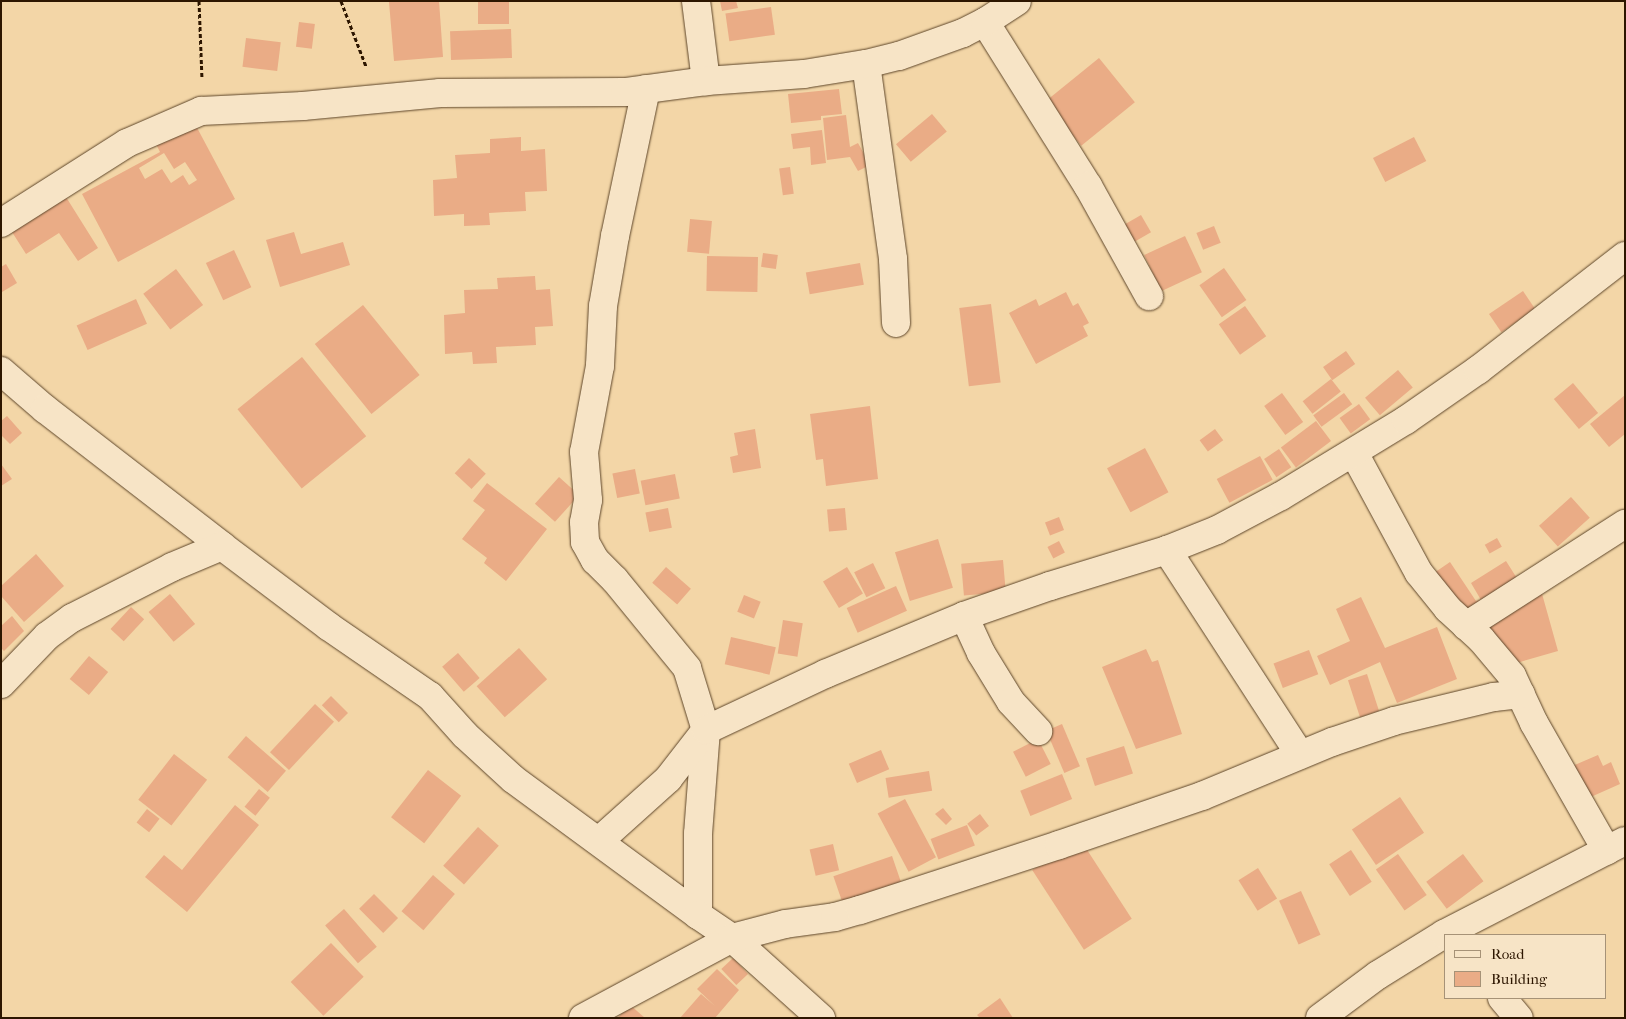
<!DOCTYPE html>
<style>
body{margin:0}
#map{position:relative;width:1626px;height:1019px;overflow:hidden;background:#f3d6a7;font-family:"IM FELL French Canon",serif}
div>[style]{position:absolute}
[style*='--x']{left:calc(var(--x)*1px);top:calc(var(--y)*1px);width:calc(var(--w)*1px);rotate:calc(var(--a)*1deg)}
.building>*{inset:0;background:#eaac86;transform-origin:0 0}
.path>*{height:3px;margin-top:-1.5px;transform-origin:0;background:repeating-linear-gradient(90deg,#2d1600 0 4px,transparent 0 6.5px)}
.roads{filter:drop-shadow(0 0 1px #5e462a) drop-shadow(0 0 1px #5e462a)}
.minor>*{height:28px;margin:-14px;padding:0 14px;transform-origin:14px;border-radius:14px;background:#f7e4c6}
span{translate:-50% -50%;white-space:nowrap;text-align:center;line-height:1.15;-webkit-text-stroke:4px #f7e4c6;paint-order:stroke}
.frame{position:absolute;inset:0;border:2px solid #2d1600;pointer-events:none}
.legend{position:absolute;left:1444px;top:934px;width:162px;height:65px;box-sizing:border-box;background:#f7e4c6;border:1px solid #a69277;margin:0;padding:6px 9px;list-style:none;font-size:15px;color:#2d1600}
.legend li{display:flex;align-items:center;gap:10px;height:25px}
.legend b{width:25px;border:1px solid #a69277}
</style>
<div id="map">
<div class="building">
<i style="clip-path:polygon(400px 1px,439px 1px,443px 57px,394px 61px,389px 2px)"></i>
<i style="left:478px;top:1px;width:31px;height:23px"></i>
<i style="clip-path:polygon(720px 1px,736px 1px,738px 8px,722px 11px)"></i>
<i style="left:771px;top:7px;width:28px;height:46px;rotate:82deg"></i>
<i style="left:299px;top:22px;width:16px;height:25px;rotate:7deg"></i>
<i style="left:511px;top:29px;width:29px;height:61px;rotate:88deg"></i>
<i style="left:246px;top:38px;width:35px;height:29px;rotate:7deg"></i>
<i style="left:1099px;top:58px;width:57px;height:69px;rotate:51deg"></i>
<i style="clip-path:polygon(839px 89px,842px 114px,821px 116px,821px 120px,791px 123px,788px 94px)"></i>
<i style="left:932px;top:114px;width:23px;height:47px;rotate:50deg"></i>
<i style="clip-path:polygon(846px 115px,850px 147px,858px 143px,870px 165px,858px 171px,850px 157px,827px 160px,823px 118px)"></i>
<i style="clip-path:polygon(evenodd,194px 122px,235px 199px,118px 262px,82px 194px,160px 152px,155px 142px,194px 122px,164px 153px,174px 169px,185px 162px,197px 180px,189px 185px,183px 175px,171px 183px,162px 169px,145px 179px,139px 168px,164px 153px)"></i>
<i style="clip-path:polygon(822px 130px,826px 163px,811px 165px,810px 147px,793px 149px,791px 134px)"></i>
<i style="clip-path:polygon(521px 137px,521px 151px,545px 149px,547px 191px,525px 192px,526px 211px,489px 213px,490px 225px,464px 226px,464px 214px,434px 216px,433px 180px,457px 178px,455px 155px,490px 153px,490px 139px)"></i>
<i style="left:1414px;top:137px;width:27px;height:46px;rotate:63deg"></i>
<i style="left:790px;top:167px;width:27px;height:11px;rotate:82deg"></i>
<i style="clip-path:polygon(66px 197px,98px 248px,78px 261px,59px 233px,26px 254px,12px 232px)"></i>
<i style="left:1141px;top:215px;width:20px;height:24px;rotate:60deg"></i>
<i style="left:690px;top:219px;width:22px;height:33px;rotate:5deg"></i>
<i style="left:1214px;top:226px;width:18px;height:19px;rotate:68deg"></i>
<i style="clip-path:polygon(294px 232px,301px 254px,343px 242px,350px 265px,280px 287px,266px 240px)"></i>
<i style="left:1185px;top:236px;width:40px;height:45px;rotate:65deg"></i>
<i style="left:234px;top:250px;width:41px;height:31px;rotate:65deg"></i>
<i style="left:763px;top:253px;width:15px;height:14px;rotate:8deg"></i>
<i style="left:707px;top:256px;width:51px;height:35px;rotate:1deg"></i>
<i style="left:860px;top:263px;width:22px;height:55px;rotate:80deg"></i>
<i style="clip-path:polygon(6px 264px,17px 283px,2px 292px,1px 267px)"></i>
<i style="left:1224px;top:268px;width:39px;height:30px;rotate:55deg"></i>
<i style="left:176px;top:269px;width:45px;height:41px;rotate:53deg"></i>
<i style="clip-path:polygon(535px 276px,536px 290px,550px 289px,553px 326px,535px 327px,536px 345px,496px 347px,497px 363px,473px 364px,472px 352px,445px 354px,444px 315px,465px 313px,464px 290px,498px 289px,497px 278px)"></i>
<i style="left:1523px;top:291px;width:22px;height:41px;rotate:56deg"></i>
<i style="clip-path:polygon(1066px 292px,1073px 306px,1078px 303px,1089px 323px,1083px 326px,1088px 336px,1036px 364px,1009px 313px,1036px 299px,1039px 306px)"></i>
<i style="left:136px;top:299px;width:27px;height:65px;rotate:66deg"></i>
<i style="left:991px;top:304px;width:79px;height:32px;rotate:83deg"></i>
<i style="left:363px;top:305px;width:90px;height:62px;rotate:51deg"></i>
<i style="left:1245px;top:306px;width:37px;height:32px;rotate:55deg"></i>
<i style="left:1346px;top:351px;width:16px;height:28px;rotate:55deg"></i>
<i style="left:302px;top:357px;width:102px;height:83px;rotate:51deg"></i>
<i style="left:1398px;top:370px;width:23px;height:43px;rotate:50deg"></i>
<i style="left:1331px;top:379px;width:16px;height:36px;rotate:52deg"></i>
<i style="left:1573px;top:383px;width:39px;height:25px;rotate:50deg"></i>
<i style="left:1282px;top:393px;width:36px;height:22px;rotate:54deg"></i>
<i style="left:1344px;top:393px;width:14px;height:38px;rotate:54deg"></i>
<i style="clip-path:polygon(1625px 395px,1625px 434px,1609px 447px,1590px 424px)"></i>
<i style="left:1359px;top:404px;width:19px;height:24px;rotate:54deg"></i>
<i style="clip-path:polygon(870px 406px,878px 479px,826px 486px,823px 459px,816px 460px,810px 414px)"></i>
<i style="clip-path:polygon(7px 416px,22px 433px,10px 444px,1px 435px,1px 421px)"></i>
<i style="left:1316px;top:421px;width:25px;height:44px;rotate:53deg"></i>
<i style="clip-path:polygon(755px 429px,761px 468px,733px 473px,730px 457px,738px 455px,734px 433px)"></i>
<i style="left:1215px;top:429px;width:14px;height:19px;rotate:54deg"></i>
<i style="left:1145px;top:448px;width:50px;height:43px;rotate:62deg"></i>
<i style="left:1279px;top:449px;width:22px;height:18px;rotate:56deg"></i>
<i style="left:1260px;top:456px;width:27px;height:49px;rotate:62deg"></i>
<i style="left:469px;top:458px;width:23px;height:21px;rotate:43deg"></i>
<i style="clip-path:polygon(1px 464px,12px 479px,1px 486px)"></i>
<i style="left:635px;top:469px;width:25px;height:23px;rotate:79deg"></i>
<i style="left:675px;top:474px;width:25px;height:35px;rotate:79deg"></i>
<i style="left:559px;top:477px;width:27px;height:36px;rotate:42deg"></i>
<i style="clip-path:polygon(487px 483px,547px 529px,506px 581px,484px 563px,487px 558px,462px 539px,485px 510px,473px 501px)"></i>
<i style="left:1571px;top:497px;width:28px;height:43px;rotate:48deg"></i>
<i style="left:668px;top:508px;width:20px;height:23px;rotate:79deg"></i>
<i style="left:845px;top:508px;width:22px;height:18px;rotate:85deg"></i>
<i style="left:1059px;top:517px;width:14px;height:15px;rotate:69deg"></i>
<i style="left:1497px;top:538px;width:10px;height:14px;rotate:61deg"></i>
<i style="left:938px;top:539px;width:51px;height:45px;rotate:73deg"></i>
<i style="left:1059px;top:541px;width:13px;height:13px;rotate:63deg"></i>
<i style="clip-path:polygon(36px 554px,64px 586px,24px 622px,1px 596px,1px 586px)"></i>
<i style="left:1003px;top:560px;width:32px;height:42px;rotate:85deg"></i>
<i style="clip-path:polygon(1506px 561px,1520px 583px,1539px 583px,1558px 651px,1492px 670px,1460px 616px,1431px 575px,1450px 562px,1476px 601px,1481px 600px,1471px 583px)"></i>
<i style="left:873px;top:563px;width:28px;height:21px;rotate:64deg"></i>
<i style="left:666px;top:567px;width:33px;height:21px;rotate:41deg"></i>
<i style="left:847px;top:567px;width:31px;height:28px;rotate:59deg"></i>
<i style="left:896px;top:586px;width:27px;height:54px;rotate:66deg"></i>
<i style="left:170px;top:594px;width:39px;height:28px;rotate:50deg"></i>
<i style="left:744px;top:595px;width:18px;height:18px;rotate:22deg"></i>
<i style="clip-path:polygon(1361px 597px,1385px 648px,1437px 627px,1457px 679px,1397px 703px,1380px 662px,1330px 685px,1317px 656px,1350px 641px,1336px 609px)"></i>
<i style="left:131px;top:607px;width:18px;height:30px;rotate:43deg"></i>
<i style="clip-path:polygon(12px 616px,24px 631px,4px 651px,1px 648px,1px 626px)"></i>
<i style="left:783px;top:620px;width:20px;height:34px;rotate:9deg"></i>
<i style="left:731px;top:637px;width:46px;height:28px;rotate:13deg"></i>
<i style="left:519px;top:648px;width:42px;height:57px;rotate:48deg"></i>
<i style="clip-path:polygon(1146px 649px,1152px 662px,1158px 660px,1182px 734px,1136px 749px,1102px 667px)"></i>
<i style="left:1309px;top:650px;width:26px;height:38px;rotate:69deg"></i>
<i style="left:458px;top:653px;width:33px;height:21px;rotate:49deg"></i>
<i style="left:89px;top:656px;width:25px;height:30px;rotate:40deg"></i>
<i style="left:1367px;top:674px;width:39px;height:20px;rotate:72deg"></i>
<i style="left:331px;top:696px;width:24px;height:13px;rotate:45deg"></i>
<i style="left:315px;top:704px;width:26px;height:66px;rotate:43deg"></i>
<i style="left:1062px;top:724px;width:46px;height:17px;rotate:67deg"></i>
<i style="left:246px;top:736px;width:53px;height:28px;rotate:41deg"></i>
<i style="left:1038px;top:739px;width:28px;height:28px;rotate:63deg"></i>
<i style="left:1124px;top:746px;width:29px;height:40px;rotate:72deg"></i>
<i style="left:881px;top:750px;width:21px;height:35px;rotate:67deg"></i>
<i style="left:174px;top:754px;width:42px;height:58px;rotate:38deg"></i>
<i style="clip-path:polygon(1598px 755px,1603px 766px,1611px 762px,1620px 784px,1584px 800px,1570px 767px)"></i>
<i style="left:428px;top:770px;width:42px;height:60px;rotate:38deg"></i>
<i style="left:929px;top:771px;width:20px;height:44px;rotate:81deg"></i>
<i style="left:1062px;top:774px;width:27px;height:45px;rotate:68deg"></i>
<i style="left:259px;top:789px;width:14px;height:23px;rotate:39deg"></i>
<i style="left:1400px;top:797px;width:43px;height:58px;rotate:56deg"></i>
<i style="left:905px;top:799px;width:66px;height:31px;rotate:62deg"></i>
<i style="clip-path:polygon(235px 805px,259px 825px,187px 912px,145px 877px,164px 855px,182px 870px)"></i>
<i style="clip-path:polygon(943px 808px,952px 819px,946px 825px,935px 814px)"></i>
<i style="left:147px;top:809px;width:16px;height:17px;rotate:38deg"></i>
<i style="left:980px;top:814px;width:15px;height:16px;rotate:53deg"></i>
<i style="left:967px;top:825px;width:22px;height:39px;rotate:69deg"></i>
<i style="left:478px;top:827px;width:28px;height:52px;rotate:42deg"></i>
<i style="left:1080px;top:839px;width:95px;height:57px;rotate:57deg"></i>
<i style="left:833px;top:844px;width:27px;height:24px;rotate:77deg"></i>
<i style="left:1351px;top:850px;width:38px;height:26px;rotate:57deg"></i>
<i style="left:1398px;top:854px;width:50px;height:27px;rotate:55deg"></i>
<i style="left:1463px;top:854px;width:34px;height:46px;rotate:53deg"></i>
<i style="left:892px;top:856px;width:31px;height:62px;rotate:71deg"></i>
<i style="left:1258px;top:868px;width:36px;height:23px;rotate:58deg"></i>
<i style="left:433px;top:875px;width:29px;height:48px;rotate:41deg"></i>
<i style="left:1301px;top:891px;width:48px;height:24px;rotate:66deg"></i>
<i style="left:374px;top:894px;width:34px;height:21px;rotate:45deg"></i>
<i style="left:344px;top:909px;width:50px;height:25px;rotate:49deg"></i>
<i style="left:331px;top:943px;width:47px;height:56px;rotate:46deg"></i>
<i style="left:733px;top:958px;width:22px;height:16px;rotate:47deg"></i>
<i style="clip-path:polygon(717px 969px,739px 990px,715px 1018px,680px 1018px,701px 994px,715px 1006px,697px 989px)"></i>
<i style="clip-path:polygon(1000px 998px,1013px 1018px,980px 1018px,977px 1015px)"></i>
<i style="clip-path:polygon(629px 1004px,645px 1018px,618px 1018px)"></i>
</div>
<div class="path">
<i style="--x:199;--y:1;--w:77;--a:87.8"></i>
<i style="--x:341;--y:1;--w:70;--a:69"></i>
</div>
<div class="roads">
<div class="minor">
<i style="--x:696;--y:1;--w:81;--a:82.9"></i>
<i style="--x:985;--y:22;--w:194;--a:57.9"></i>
<i style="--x:1088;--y:186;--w:126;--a:61"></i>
<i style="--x:866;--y:64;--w:197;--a:82.1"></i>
<i style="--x:893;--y:259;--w:64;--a:87.3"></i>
<i style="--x:646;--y:89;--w:150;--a:101.9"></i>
<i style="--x:615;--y:236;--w:71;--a:99.7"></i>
<i style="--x:603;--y:306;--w:60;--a:92.9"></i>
<i style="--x:600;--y:366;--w:87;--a:100.5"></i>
<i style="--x:584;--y:452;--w:48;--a:85.2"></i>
<i style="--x:588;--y:500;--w:22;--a:100"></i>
<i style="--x:584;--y:522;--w:20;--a:87"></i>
<i style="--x:585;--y:542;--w:21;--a:61"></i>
<i style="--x:595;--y:560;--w:28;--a:45"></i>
<i style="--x:615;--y:580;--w:114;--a:50.7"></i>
<i style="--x:687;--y:668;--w:65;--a:73"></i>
<i style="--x:706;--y:730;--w:104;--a:94.4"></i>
<i style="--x:698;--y:834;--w:81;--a:90"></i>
<i style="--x:1;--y:223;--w:149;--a:-32.4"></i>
<i style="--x:127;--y:143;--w:81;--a:-23.4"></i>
<i style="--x:201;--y:111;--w:102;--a:-2.8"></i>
<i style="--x:303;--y:106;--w:138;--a:-5.4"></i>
<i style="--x:440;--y:93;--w:185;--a:-0.3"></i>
<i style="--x:625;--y:92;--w:82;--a:-7.7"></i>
<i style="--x:706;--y:81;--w:98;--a:-4.1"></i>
<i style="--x:804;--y:74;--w:63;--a:-9.2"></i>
<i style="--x:866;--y:64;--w:34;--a:-14"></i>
<i style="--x:899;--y:56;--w:68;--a:-19.8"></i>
<i style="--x:963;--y:33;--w:25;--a:-27"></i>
<i style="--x:985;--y:22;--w:38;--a:-33"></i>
<i style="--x:1;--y:371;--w:58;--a:40.8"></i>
<i style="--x:45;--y:409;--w:224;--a:37.7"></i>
<i style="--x:222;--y:546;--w:133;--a:37"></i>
<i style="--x:328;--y:626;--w:124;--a:34.5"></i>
<i style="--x:430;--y:696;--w:52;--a:48.1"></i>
<i style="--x:465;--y:735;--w:65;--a:42.5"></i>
<i style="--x:513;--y:779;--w:230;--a:36.3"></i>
<i style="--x:698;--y:915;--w:41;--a:34.1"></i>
<i style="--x:732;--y:938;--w:120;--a:42"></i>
<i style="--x:1354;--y:453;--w:136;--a:61.6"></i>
<i style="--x:1419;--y:573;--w:46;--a:51.1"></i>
<i style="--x:1448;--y:609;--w:45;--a:42.3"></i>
<i style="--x:1481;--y:639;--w:48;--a:50"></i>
<i style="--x:1512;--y:676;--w:52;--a:64.9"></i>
<i style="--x:1534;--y:723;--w:147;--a:60.3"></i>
<i style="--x:1167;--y:550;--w:244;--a:57"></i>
<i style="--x:964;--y:616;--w:41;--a:65.3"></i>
<i style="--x:981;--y:653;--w:57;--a:58.5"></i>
<i style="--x:1011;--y:702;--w:40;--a:47"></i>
<i style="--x:1466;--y:626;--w:189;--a:-32.7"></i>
<i style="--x:1;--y:684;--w:66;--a:-46.2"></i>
<i style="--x:47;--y:636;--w:31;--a:-36"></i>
<i style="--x:72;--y:618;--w:112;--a:-27"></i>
<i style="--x:172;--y:567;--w:54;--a:-22.8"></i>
<i style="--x:599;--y:841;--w:93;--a:-41.9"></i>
<i style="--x:668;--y:779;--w:62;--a:-52.2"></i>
<i style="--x:706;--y:730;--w:132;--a:-25.2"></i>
<i style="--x:825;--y:674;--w:151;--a:-22.6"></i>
<i style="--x:964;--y:616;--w:91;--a:-19.2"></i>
<i style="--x:1050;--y:586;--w:122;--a:-17.1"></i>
<i style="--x:1167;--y:550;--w:54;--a:-21.8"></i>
<i style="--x:1217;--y:530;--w:72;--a:-28"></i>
<i style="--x:1281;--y:496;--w:146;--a:-31.3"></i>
<i style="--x:1406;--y:420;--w:88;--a:-34.8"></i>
<i style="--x:1478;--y:370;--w:186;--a:-37.8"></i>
<i style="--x:1502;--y:998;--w:26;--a:50"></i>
<i style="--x:583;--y:1018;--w:169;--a:-28.2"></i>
<i style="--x:732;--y:938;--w:55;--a:-14.8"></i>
<i style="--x:785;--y:924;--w:50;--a:-8"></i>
<i style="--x:835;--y:917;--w:26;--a:-16"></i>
<i style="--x:860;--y:910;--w:209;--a:-18.1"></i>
<i style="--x:1059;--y:845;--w:151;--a:-18.9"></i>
<i style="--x:1202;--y:796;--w:141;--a:-22.6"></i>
<i style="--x:1332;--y:742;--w:65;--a:-18.7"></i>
<i style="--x:1394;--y:721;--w:103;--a:-13.5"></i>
<i style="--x:1494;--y:697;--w:27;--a:-6"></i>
<i style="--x:1320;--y:1018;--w:72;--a:-36.6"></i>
<i style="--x:1378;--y:975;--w:78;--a:-31.8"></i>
<i style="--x:1444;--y:934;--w:203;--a:-27.2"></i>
</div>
</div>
<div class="frame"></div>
<ul class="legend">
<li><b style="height:6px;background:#f7e4c6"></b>Road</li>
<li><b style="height:14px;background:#eaac86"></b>Building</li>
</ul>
</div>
